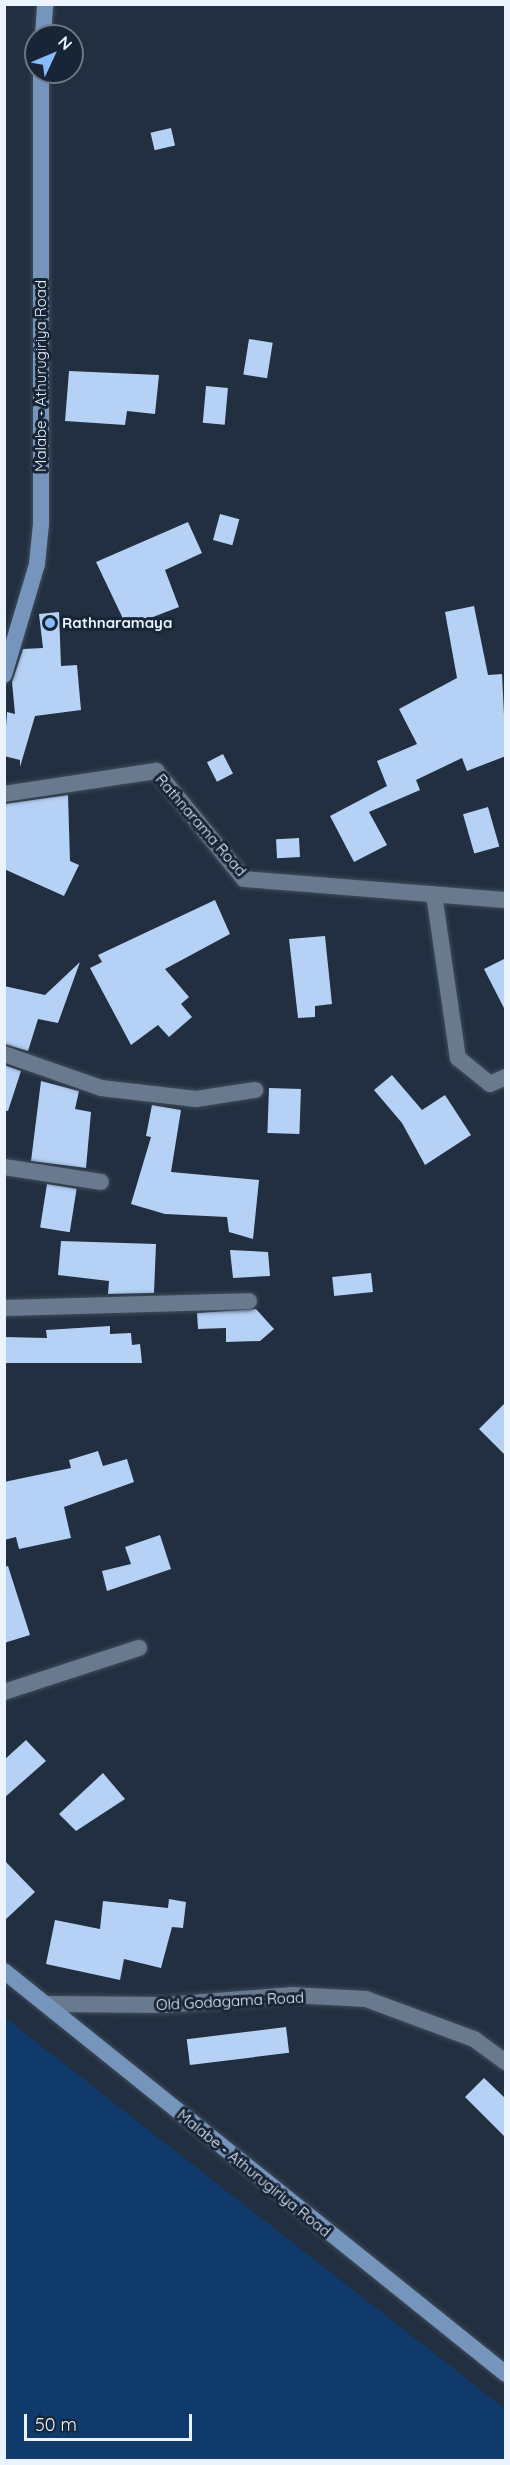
<!DOCTYPE html>
<style>
body{margin:0}
#map{position:relative;width:510px;height:2465px;overflow:hidden;background:#212f40;font-family:Quicksand,sans-serif}
div>[style]{position:absolute}
[style*='--x']{left:calc(var(--x)*1px);top:calc(var(--y)*1px);width:calc(var(--w)*1px);rotate:calc(var(--a)*1deg)}
.green>*{inset:0;background:#103a6c}
.building>*{inset:0;background:#b5d1f5;transform-origin:0 0}
.roads{filter:drop-shadow(0 0 2px #404c5b) drop-shadow(0 0 2px #404c5b)}
.minor>*{height:16px;margin:-8px;padding:0 8px;transform-origin:8px;border-radius:8px;background:#6a7a8e}
.primary>*{height:16px;margin:-8px;padding:0 8px;transform-origin:8px;border-radius:8px;background:#7595bd}
.dots>*{width:16px;height:16px;translate:-50% -50%;box-sizing:border-box;border:3px solid #182536;border-radius:50%}
span{translate:-50% -50%;white-space:nowrap;text-align:center;line-height:1.15;-webkit-text-stroke:6px #182536;paint-order:stroke}
.street-label{font-size:15px;color:#eaf3fe}
.poi-label{font-size:15px;color:#eaf3fe;font-weight:700}
.left{translate:0 -50%;text-align:left}
.frame{position:absolute;inset:0;border:6px solid #eaf3fe;pointer-events:none}
.north{position:absolute;left:24px;top:24px;width:60px;height:60px;box-sizing:border-box;background:#182536;border:2px solid #6c7786;border-radius:50%;rotate:46deg;font-size:16px;font-weight:700;line-height:24px;text-align:center;color:#eaf3fe}
.north::after{content:'';display:block;margin:auto;width:21px;height:27px;background:#88bbfc;clip-path:polygon(50% 0,100% 100%,50% 72%,0 100%)}
.scale{position:absolute;left:24px;top:2414px;width:168px;height:27px;box-sizing:border-box;border:3px solid #eaf3fe;border-top:0;padding-left:8px;font-size:18px;line-height:21px;white-space:nowrap;color:#eaf3fe;-webkit-text-stroke:4px #182536;paint-order:stroke}
</style>
<div id="map">
<div class="green">
<i style="clip-path:polygon(4px 2017px,505px 2409px,505px 2460px,5px 2460px)"></i>
</div>
<div class="building">
<i style="left:171px;top:128px;width:18px;height:21px;rotate:77deg"></i>
<i style="left:249px;top:339px;width:24px;height:36px;rotate:9deg"></i>
<i style="clip-path:polygon(69px 371px,159px 375px,155px 414px,127px 411px,125px 425px,65px 421px)"></i>
<i style="left:206px;top:386px;width:22px;height:37px;rotate:5deg"></i>
<i style="left:220px;top:514px;width:20px;height:27px;rotate:15deg"></i>
<i style="clip-path:polygon(188px 522px,202px 553px,165px 570px,179px 607px,127px 627px,96px 562px)"></i>
<i style="clip-path:polygon(474px 606px,488px 675px,502px 674px,506px 756px,467px 771px,462px 758px,416px 780px,420px 790px,369px 812px,387px 845px,354px 862px,330px 816px,387px 786px,377px 761px,417px 744px,399px 709px,457px 678px,445px 612px)"></i>
<i style="clip-path:polygon(59px 612px,61px 666px,77px 665px,81px 710px,35px 716px,20px 767px,20px 760px,4px 756px,7px 712px,15px 714px,12px 682px,23px 649px,43px 648px,39px 614px)"></i>
<i style="left:223px;top:754px;width:22px;height:18px;rotate:63deg"></i>
<i style="clip-path:polygon(68px 795px,70px 861px,79px 865px,64px 896px,4px 869px,4px 804px)"></i>
<i style="left:488px;top:807px;width:41px;height:26px;rotate:74deg"></i>
<i style="left:299px;top:838px;width:19px;height:23px;rotate:87deg"></i>
<i style="clip-path:polygon(215px 900px,230px 934px,165px 969px,189px 997px,181px 1004px,192px 1017px,169px 1037px,158px 1025px,131px 1045px,90px 968px,102px 962px,98px 955px)"></i>
<i style="clip-path:polygon(325px 936px,332px 1004px,315px 1006px,315px 1017px,298px 1018px,289px 939px)"></i>
<i style="clip-path:polygon(506px 958px,506px 1012px,484px 969px)"></i>
<i style="clip-path:polygon(80px 962px,58px 1023px,38px 1019px,28px 1051px,4px 1044px,4px 986px,45px 995px)"></i>
<i style="clip-path:polygon(4px 1065px,21px 1071px,8px 1111px,4px 1110px)"></i>
<i style="clip-path:polygon(392px 1075px,422px 1110px,445px 1095px,471px 1135px,425px 1165px,402px 1123px,374px 1090px)"></i>
<i style="clip-path:polygon(41px 1081px,79px 1091px,75px 1109px,91px 1112px,86px 1168px,31px 1161px)"></i>
<i style="left:269px;top:1088px;width:32px;height:45px;rotate:2deg"></i>
<i style="clip-path:polygon(152px 1105px,181px 1110px,171px 1172px,259px 1180px,253px 1239px,229px 1232px,227px 1217px,165px 1214px,131px 1204px,151px 1137px,146px 1136px)"></i>
<i style="left:47px;top:1184px;width:30px;height:44px;rotate:9deg"></i>
<i style="clip-path:polygon(61px 1241px,156px 1244px,154px 1293px,108px 1294px,109px 1281px,58px 1275px)"></i>
<i style="clip-path:polygon(230px 1250px,268px 1252px,270px 1276px,233px 1278px)"></i>
<i style="left:371px;top:1273px;width:19px;height:39px;rotate:84deg"></i>
<i style="clip-path:polygon(256px 1309px,274px 1329px,260px 1341px,226px 1342px,226px 1328px,198px 1329px,197px 1313px)"></i>
<i style="clip-path:polygon(110px 1326px,110px 1334px,131px 1333px,132px 1345px,140px 1344px,142px 1363px,4px 1363px,4px 1337px,47px 1338px,46px 1330px)"></i>
<i style="clip-path:polygon(506px 1402px,506px 1456px,479px 1429px)"></i>
<i style="clip-path:polygon(98px 1451px,103px 1466px,127px 1459px,134px 1482px,64px 1507px,71px 1538px,19px 1549px,16px 1537px,4px 1540px,4px 1482px,71px 1468px,69px 1460px)"></i>
<i style="clip-path:polygon(160px 1535px,171px 1569px,107px 1591px,102px 1571px,131px 1564px,125px 1547px)"></i>
<i style="clip-path:polygon(8px 1566px,30px 1635px,4px 1643px,4px 1567px)"></i>
<i style="clip-path:polygon(26px 1740px,46px 1761px,4px 1798px,4px 1760px)"></i>
<i style="clip-path:polygon(103px 1773px,125px 1799px,76px 1831px,59px 1814px)"></i>
<i style="clip-path:polygon(4px 1860px,35px 1892px,4px 1921px)"></i>
<i style="clip-path:polygon(169px 1899px,186px 1902px,183px 1928px,172px 1927px,161px 1968px,124px 1959px,120px 1980px,46px 1964px,55px 1920px,100px 1929px,103px 1901px,168px 1908px)"></i>
<i style="left:286px;top:2027px;width:26px;height:100px;rotate:83deg"></i>
<i style="clip-path:polygon(484px 2078px,506px 2099px,506px 2138px,465px 2097px)"></i>
</div>
<div class="roads">
<div class="minor">
<i style="--x:4;--y:794;--w:154;--a:-8.6"></i>
<i style="--x:156;--y:771;--w:139;--a:50.8"></i>
<i style="--x:244;--y:879;--w:263;--a:4.6"></i>
<i style="--x:434;--y:894;--w:166;--a:81.7"></i>
<i style="--x:458;--y:1058;--w:41;--a:39.1"></i>
<i style="--x:490;--y:1084;--w:17;--a:-24"></i>
<i style="--x:4;--y:1054;--w:103;--a:19.3"></i>
<i style="--x:101;--y:1088;--w:96;--a:6.6"></i>
<i style="--x:196;--y:1099;--w:60;--a:-8.7"></i>
<i style="--x:4;--y:1167;--w:98;--a:8.8"></i>
<i style="--x:4;--y:1308;--w:245;--a:-1.6"></i>
<i style="--x:4;--y:1692;--w:142;--a:-18.1"></i>
<i style="--x:48;--y:2004;--w:117;--a:0.5"></i>
<i style="--x:165;--y:2005;--w:126;--a:-4.5"></i>
<i style="--x:291;--y:1995;--w:75;--a:3.1"></i>
<i style="--x:366;--y:1999;--w:115;--a:20.3"></i>
<i style="--x:474;--y:2039;--w:39;--a:36"></i>
</div>
<div class="primary">
<i style="--x:43;--y:36;--w:32;--a:-86"></i>
<i style="--x:4;--y:675;--w:116;--a:-73.4"></i>
<i style="--x:37;--y:564;--w:40;--a:-84.3"></i>
<i style="--x:41;--y:524;--w:452;--a:-90"></i>
<i style="--x:4;--y:1971;--w:644;--a:38.76"></i>
</div>
</div>
<div class="dots">
<i style="left:50px;top:623px;background:#88bbfc"></i>
</div>
<div class="street-label">
<span style="left:41px;top:376px;rotate:-90deg">Malabe - Athurugiriya Road</span>
<span style="left:201px;top:825px;rotate:49deg">Rathnarama Road</span>
<span style="left:230px;top:2001px;rotate:-3deg">Old Godagama Road</span>
<span style="left:254px;top:2173px;rotate:39deg">Malabe - Athurugiriya Road</span>
</div>
<div class="poi-label">
<span class="left" style="left:62px;top:623px">Rathnaramaya</span>
</div>
<div class="frame"></div>
<div class="north">N</div>
<div class="scale">50 m</div>
</div>
